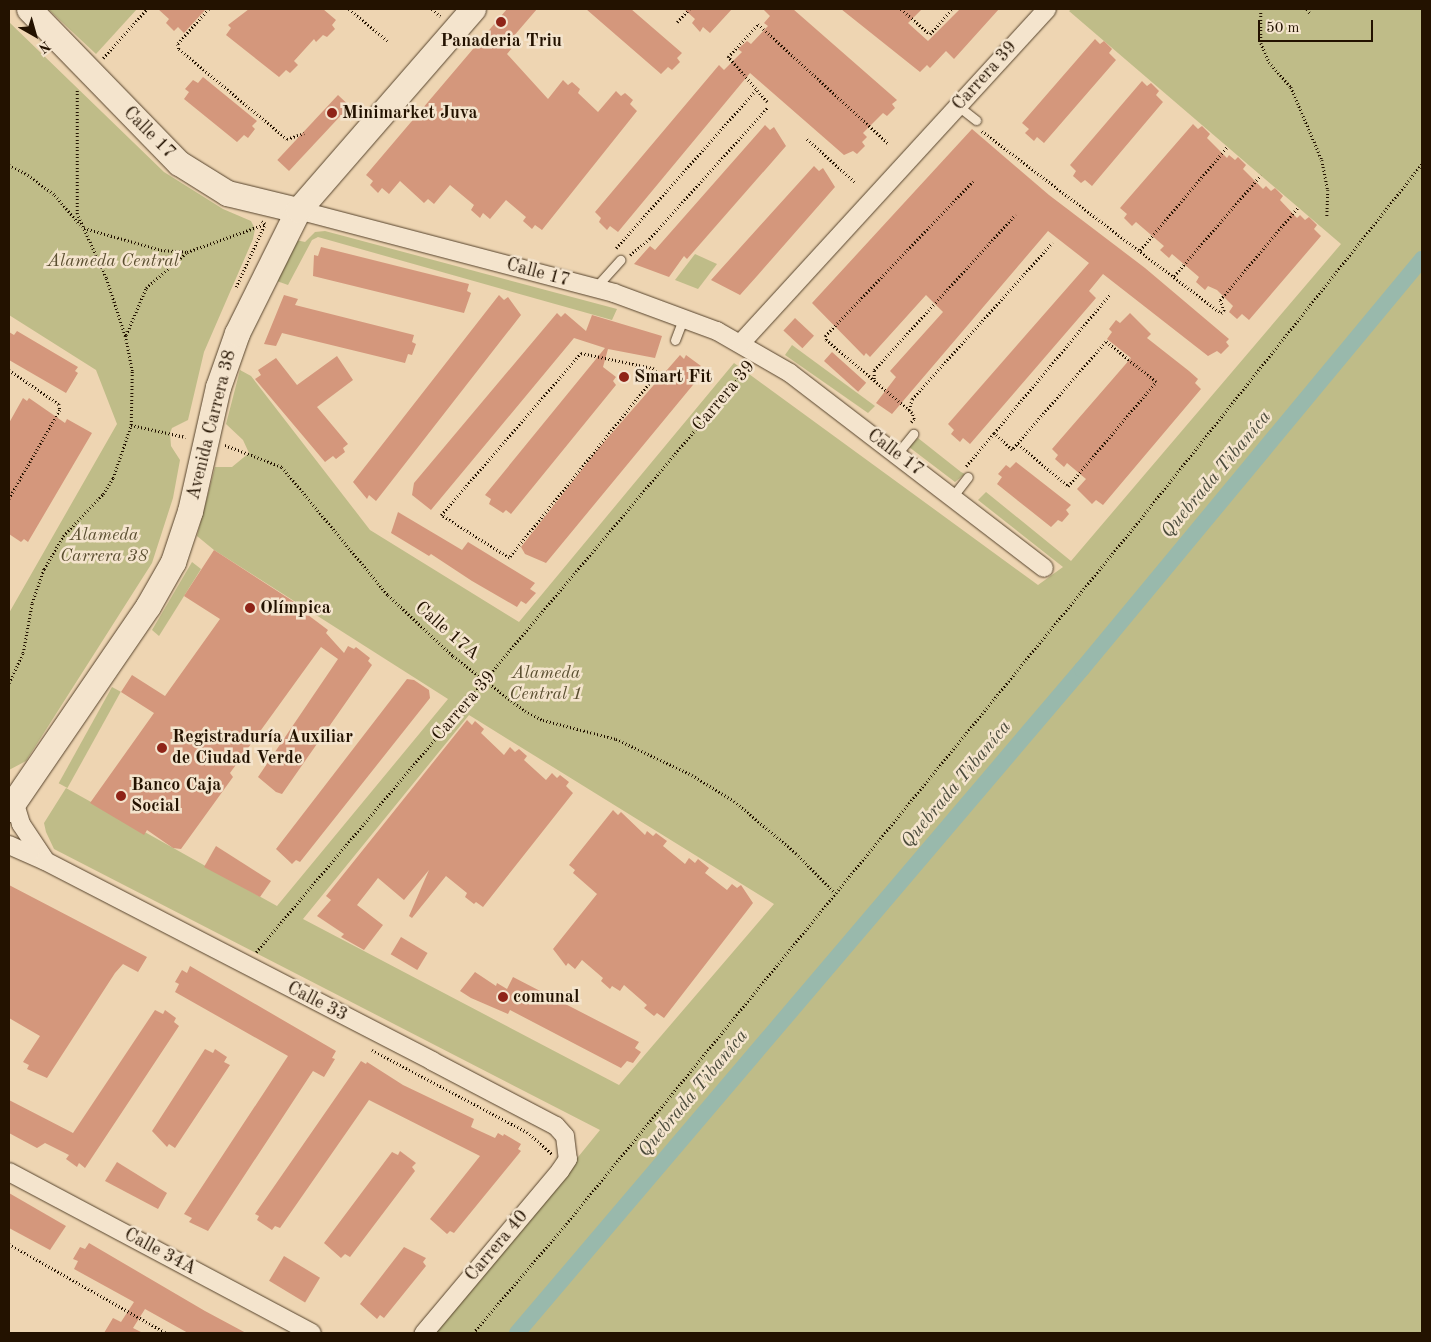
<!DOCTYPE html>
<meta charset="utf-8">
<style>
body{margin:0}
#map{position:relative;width:1431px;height:1342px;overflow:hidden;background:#eed5b2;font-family:"Old Standard TT",serif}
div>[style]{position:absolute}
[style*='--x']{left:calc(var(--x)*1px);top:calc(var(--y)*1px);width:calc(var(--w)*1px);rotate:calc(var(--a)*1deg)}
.green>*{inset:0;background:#bfbc88;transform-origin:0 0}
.canal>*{height:16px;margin:-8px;padding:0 8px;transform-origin:8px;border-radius:8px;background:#99b9ac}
.building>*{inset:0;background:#d4977c;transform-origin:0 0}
.path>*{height:2.5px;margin-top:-1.25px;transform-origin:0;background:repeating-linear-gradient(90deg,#231200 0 1px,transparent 0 3.5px)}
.roads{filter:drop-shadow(0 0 1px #56432c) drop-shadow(0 0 1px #56432c)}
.lane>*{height:9px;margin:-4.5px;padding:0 4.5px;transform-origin:4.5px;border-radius:4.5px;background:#f4e4cd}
.street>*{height:18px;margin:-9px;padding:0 9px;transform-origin:9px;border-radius:9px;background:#f4e4cd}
.secondary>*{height:25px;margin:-12.5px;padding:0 12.5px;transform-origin:12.5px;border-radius:12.5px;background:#f4e4cd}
.dots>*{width:14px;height:14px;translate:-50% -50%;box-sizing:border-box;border:2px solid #f4e4cd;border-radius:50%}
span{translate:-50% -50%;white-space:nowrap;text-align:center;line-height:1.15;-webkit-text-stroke:5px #f4e4cd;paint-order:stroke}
.poi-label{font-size:18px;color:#231200;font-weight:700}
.left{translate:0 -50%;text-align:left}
.street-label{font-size:18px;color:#231200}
.park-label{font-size:18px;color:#5a4e30;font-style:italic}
.water-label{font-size:19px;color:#4c4c3c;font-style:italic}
.frame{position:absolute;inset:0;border:10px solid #231200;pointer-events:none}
.north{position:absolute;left:10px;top:10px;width:50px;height:50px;-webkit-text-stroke:4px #f4e4cd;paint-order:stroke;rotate:142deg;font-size:14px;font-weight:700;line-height:20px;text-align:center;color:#231200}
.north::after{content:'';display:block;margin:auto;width:18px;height:22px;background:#231200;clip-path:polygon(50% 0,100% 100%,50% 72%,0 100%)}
.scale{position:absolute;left:1258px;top:20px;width:115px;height:22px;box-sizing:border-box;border:2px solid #231200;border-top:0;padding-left:6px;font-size:15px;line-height:18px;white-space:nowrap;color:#231200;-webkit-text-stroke:4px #f4e4cd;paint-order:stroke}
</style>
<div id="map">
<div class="green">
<i style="clip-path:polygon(48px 9px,137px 9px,96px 54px)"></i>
<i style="clip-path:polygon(evenodd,1072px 9px,1422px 9px,1422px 1333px,435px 1333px,600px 1130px,54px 849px,46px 832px,44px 823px,66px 788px,277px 906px,448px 699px,214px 550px,197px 536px,215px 467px,232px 467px,249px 453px,243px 440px,226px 424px,240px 370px,251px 376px,370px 530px,519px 622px,734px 363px,1038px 585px,1063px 567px,978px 500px,986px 492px,1071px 561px,1341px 244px,1069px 11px,1072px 9px,469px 715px,774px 904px,619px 1085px,303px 919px,469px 715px)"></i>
<i style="clip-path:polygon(9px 22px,164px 172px,223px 209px,251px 221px,255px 229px,253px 239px,204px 352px,188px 420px,172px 428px,170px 433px,171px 446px,180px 460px,173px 498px,152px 563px,26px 761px,9px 770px,9px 613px,117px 424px,96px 370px,9px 315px)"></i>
<i style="clip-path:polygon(325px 231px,617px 309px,612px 320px,318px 237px,312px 240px,288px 285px,274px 280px,296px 240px,305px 242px,315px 232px)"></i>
<i style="clip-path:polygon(695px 254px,717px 264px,698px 289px,675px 280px)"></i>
<i style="clip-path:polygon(792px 345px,875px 406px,868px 413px,785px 355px)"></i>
<i style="clip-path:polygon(918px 438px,961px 472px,965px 474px,955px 482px,909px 447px)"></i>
<i style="clip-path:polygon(192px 562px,201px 569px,159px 636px,152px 630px)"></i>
<i style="left:112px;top:687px;width:10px;height:110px;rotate:29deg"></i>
</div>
<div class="canal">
<i style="--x:517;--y:1333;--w:872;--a:-49.61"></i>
<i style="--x:1082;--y:669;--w:533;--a:-50.33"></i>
</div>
<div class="building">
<i style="clip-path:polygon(158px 9px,206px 9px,184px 33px,178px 27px,174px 31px,166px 23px,169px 19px)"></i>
<i style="clip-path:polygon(249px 9px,323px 9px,336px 20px,332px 25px,335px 29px,327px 37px,323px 35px,316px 42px,314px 39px,294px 61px,298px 65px,290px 73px,286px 70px,279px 77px,226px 35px,231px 28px,228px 25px)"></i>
<i style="clip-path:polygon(507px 9px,537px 9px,507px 44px,512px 48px,507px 54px,548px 99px,563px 80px,568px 85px,572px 82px,580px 89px,578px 93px,598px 112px,616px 91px,621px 96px,625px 93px,633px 100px,630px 104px,637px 111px,542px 230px,535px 225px,532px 229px,523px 221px,526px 217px,506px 200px,490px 219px,483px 213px,480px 218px,471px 210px,474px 205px,450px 185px,434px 204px,428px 199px,424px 203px,400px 181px,389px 194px,382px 188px,378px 193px,370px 185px,373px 181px,366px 175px)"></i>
<i style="clip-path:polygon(586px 9px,631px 9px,682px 53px,677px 58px,680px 62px,672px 70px,668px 67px,661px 74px)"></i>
<i style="clip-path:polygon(684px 9px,732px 9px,710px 33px,703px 27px,700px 32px,692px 23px,695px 19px)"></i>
<i style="clip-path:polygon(763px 9px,793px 9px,897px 100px,892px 104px,895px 108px,887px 116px,883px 113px,863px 133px,867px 137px,862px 142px,865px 146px,857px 154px,853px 151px,844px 155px,750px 73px,618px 232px,610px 226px,607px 230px,599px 222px,601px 218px,595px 212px,719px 65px,724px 70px,742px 52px,738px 49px,747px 41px,751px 44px,768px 26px,764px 23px,770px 16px)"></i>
<i style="clip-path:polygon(841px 9px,922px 9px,908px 23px,928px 41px,960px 9px,999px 9px,954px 59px,946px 51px,930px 68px,927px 65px,920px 72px)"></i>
<i style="clip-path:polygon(1095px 39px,1100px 44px,1104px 41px,1112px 49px,1109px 53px,1116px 60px,1044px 143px,1037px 137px,1034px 141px,1025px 133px,1029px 129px,1022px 123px)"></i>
<i style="clip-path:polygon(203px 77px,257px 121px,252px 126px,255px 129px,248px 138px,244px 135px,237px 142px,184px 99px,189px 92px,185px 89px,193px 80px,198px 83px)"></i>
<i style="clip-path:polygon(1142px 81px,1147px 86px,1151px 83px,1159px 91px,1156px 95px,1163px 102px,1092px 186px,1085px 180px,1081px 183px,1073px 176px,1076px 171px,1070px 165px)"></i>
<i style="left:338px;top:95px;width:16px;height:89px;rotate:43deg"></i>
<i style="clip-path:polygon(1193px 124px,1198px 129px,1202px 126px,1210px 134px,1207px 138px,1227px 158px,1229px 155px,1235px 160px,1238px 157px,1246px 165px,1243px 169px,1263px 189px,1266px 186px,1271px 191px,1275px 188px,1283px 196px,1280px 200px,1297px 218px,1300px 215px,1305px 220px,1309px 217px,1317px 225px,1314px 229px,1321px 236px,1249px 320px,1242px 314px,1237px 319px,1229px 312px,1233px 306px,1217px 290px,1208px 286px,1205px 290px,1196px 282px,1199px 277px,1172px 254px,1169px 258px,1160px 250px,1164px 246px,1136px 222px,1132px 226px,1124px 218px,1127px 214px,1120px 208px)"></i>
<i style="clip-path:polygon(765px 125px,770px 130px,774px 127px,786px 146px,687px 259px,684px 256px,669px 277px,634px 264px,650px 246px,655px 250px)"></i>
<i style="clip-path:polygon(972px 129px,1049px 195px,1145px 268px,1229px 339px,1226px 342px,1229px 346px,1221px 354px,1217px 351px,1208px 356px,1103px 274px,1089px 291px,1096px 298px,970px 444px,963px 438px,960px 442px,951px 434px,954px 430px,948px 424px,1089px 263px,1048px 231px,892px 414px,876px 403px,896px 377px,890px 371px,943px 312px,926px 295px,870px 357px,866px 353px,864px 356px,812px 303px)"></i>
<i style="clip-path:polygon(814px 166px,819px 171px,823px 168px,835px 187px,757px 276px,740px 295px,711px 280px)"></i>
<i style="clip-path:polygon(321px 247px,469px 284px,467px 291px,471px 293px,464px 313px,313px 276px,314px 255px,318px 256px)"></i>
<i style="clip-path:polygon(284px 295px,298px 299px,295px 305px,414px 335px,412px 342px,416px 344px,412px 355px,408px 354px,405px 363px,282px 333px,276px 346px,264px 344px)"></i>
<i style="clip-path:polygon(499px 295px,504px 300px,508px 297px,521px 315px,376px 501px,369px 495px,367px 499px,353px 482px)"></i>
<i style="clip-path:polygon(557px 313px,561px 317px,565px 313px,586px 331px,592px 315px,662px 336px,655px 358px,608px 349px,603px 367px,616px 377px,613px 381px,616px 385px,511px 514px,506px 510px,503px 513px,489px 504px,491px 499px,485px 495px,605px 348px,574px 338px,431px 510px,412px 495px,414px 483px)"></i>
<i style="clip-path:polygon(1130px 313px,1151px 334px,1147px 338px,1189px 371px,1198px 379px,1195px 383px,1201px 389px,1103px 505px,1096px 500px,1092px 504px,1077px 489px,1086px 479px,1067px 463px,1064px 467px,1055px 459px,1058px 455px,1052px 449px,1131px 358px,1107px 339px,1112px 332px,1109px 329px,1116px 320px,1120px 323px)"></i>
<i style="left:795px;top:318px;width:26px;height:17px;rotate:43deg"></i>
<i style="clip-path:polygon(17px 331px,78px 367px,75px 371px,78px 373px,66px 393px,9px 360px,9px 332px,14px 335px)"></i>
<i style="left:832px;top:352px;width:46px;height:12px;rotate:42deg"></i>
<i style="clip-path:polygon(680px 355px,684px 359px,686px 355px,701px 366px,698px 370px,702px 374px,546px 563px,525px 554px,521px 547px,598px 449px)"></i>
<i style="clip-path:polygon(337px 356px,353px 380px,317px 407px,348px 444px,343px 448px,345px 452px,336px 459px,333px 456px,325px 462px,255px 379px,261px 375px,258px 370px,276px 358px,297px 385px)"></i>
<i style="clip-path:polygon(23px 398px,27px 401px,29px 398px,65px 423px,67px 419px,92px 433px,28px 542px,24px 539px,21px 542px,9px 534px,9px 423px)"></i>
<i style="clip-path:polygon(1016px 462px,1071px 505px,1066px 510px,1069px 514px,1062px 522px,1058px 520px,1051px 527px,997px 484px,1002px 477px,998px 474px,1006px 465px,1010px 468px)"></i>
<i style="clip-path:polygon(398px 512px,462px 550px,468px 542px,535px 583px,530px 589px,536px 593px,526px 604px,521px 601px,517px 607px,472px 581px,431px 554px,429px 556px,391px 533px)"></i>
<i style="clip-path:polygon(214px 550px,302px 607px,300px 609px,328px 630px,326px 633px,344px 653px,348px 646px,354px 649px,356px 647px,370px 658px,368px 661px,372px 665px,282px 794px,276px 792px,258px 777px,338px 659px,321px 647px,230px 773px,233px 777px,181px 849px,173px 848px,147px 830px,144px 835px,90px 803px,154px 713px,121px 692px,132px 675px,165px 696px,220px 619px,184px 596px)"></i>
<i style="clip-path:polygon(407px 679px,414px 680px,429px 690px,430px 698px,300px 862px,296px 860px,292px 864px,276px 849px)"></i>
<i style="clip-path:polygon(467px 720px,472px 725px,475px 721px,484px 729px,481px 733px,504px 755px,510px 747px,515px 752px,519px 749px,527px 756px,524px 760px,546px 780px,552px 773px,557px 778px,560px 775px,569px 782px,566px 786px,573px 793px,483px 907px,476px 902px,474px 904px,465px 897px,467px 893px,446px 876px,412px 918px,409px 916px,429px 870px,404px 900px,378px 878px,357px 905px,383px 925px,364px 950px,341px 937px,344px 934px,317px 916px,331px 900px,326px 896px)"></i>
<i style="clip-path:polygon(613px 810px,618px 815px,621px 812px,645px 835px,647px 831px,653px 836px,656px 833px,667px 841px,663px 846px,685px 864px,689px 858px,695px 863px,698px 859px,709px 868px,705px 873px,727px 890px,732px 884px,737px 888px,741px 885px,753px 903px,664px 1018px,657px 1013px,654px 1016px,644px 1008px,647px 1005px,624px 985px,620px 991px,612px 986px,610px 989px,601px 981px,603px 978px,582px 960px,575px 969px,568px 963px,566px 966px,553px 949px,597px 894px,573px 873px,575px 870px,569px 865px)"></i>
<i style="clip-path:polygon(216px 846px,271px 881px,260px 897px,204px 867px)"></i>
<i style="clip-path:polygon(9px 885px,147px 957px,138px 972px,123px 964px,115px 973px,47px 1078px,27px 1069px,29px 1065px,23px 1062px,40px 1036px,9px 1018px)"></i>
<i style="left:401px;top:937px;width:31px;height:20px;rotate:31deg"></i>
<i style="clip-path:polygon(190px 966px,336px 1051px,332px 1058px,335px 1059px,324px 1077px,313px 1071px,208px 1231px,189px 1222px,192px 1218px,184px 1214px,288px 1056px,175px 992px,179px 984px,175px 982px,182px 970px,187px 973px)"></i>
<i style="clip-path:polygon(475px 972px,496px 986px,497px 983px,507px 989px,513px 977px,639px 1042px,635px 1048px,641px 1052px,633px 1063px,627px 1061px,621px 1068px,510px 1010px,508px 1014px,471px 998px,460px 991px)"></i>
<i style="clip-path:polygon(155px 1010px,163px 1014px,165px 1010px,176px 1018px,174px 1022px,179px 1026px,85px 1168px,79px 1163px,77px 1167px,66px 1159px,69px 1155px,45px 1143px,37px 1148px,9px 1133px,9px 1100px,73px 1133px)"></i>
<i style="clip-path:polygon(205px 1049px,213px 1053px,215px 1049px,227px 1057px,224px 1062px,230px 1065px,175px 1148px,169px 1144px,167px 1147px,152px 1131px)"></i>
<i style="clip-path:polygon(361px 1061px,366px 1064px,367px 1062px,403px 1085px,474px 1119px,471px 1127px,495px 1138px,498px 1133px,503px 1136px,504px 1134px,521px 1144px,518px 1149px,521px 1151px,454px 1233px,450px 1231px,447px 1234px,430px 1219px,480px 1156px,369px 1100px,280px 1228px,275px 1226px,272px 1230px,257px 1220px,259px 1216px,255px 1214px)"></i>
<i style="clip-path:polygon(400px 1151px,416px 1163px,412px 1167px,415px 1171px,350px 1257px,345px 1254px,341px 1258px,324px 1243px,392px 1152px,398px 1155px)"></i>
<i style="clip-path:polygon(117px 1162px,167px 1193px,158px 1209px,105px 1181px)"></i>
<i style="clip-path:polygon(9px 1193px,66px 1226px,50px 1250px,9px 1228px)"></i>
<i style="clip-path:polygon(89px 1243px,205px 1311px,246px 1333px,188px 1333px,145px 1309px,133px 1328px,143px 1333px,104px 1333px,113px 1318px,121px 1322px,134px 1302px,74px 1269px,78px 1261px,73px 1259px,80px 1247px,85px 1249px)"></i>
<i style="clip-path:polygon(404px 1247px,426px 1258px,423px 1262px,426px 1266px,384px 1318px,380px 1315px,377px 1319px,360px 1304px)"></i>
<i style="left:284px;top:1256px;width:42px;height:29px;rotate:31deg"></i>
</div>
<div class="path">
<i style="--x:209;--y:9;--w:47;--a:131.5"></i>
<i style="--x:178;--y:44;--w:5;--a:79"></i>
<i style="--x:179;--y:49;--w:141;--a:39.8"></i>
<i style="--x:287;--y:139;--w:18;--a:-19"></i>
<i style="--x:349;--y:9;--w:50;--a:39.4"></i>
<i style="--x:432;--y:9;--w:11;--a:41"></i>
<i style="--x:901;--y:9;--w:38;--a:41"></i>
<i style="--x:930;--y:34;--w:33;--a:-49"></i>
<i style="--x:1261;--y:9;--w:34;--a:90"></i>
<i style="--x:1261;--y:43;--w:21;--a:67"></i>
<i style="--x:1269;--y:62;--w:33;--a:49"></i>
<i style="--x:1291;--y:87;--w:79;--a:67"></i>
<i style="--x:1322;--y:160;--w:31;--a:79"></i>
<i style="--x:1328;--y:190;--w:27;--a:92"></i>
<i style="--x:1307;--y:9;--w:5;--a:53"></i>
<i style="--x:677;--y:22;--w:18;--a:-47"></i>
<i style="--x:103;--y:58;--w:66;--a:-48.1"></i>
<i style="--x:767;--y:102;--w:60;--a:-130.9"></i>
<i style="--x:728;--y:57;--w:45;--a:-47.7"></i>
<i style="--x:758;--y:24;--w:178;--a:42.5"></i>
<i style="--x:982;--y:131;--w:300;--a:37.3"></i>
<i style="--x:1221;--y:313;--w:4;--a:-34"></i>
<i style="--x:1224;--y:311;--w:12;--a:-110"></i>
<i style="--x:1220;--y:300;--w:121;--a:-50"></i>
<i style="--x:807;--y:139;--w:64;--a:41.9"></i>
<i style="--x:9;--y:165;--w:18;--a:27"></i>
<i style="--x:25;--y:173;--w:37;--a:36"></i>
<i style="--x:55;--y:195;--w:39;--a:50"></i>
<i style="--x:84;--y:228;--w:80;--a:15.9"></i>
<i style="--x:161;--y:250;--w:26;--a:4"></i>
<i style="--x:187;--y:252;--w:83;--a:-19.7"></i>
<i style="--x:616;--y:248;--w:211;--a:-48.5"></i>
<i style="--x:1140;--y:250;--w:136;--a:-49.8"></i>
<i style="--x:630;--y:255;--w:25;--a:-40"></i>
<i style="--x:649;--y:239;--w:178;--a:-48"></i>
<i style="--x:1174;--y:276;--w:133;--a:-49.3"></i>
<i style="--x:236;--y:287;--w:69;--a:-65.3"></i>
<i style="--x:265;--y:224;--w:4;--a:-146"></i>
<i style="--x:126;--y:335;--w:51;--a:-66.9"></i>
<i style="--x:146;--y:288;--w:53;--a:-41.2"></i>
<i style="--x:581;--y:353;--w:74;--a:11.8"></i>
<i style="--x:653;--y:368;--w:7;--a:45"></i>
<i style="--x:658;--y:373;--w:238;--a:128.8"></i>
<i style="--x:509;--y:558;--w:80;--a:-147.7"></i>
<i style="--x:441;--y:515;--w:214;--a:-49.2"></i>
<i style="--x:9;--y:370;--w:60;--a:34.2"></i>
<i style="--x:59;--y:404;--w:6;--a:81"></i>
<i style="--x:60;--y:410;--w:103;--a:119.8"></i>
<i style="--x:874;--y:379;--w:9;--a:-90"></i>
<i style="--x:874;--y:370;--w:210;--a:-47.7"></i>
<i style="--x:909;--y:410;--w:11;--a:-75"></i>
<i style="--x:912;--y:399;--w:210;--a:-48.1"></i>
<i style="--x:911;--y:422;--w:4;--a:-45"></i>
<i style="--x:914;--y:419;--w:6;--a:-108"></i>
<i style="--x:912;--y:413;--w:113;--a:-139.7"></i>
<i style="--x:826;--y:340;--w:4;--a:-104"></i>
<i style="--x:825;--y:336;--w:214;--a:-46.3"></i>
<i style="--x:131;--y:425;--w:56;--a:12.3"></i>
<i style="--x:1018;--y:444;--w:65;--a:40"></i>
<i style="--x:1068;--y:486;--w:136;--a:-49.8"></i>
<i style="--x:1156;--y:382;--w:64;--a:-141.3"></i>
<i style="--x:1106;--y:342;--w:143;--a:131"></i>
<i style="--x:1012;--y:450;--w:25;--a:-137"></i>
<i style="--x:994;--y:433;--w:182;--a:-50.1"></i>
<i style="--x:225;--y:445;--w:61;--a:21.1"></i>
<i style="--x:282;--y:467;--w:166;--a:50.4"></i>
<i style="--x:388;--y:595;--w:89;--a:43.2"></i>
<i style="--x:453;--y:656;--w:91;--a:37.4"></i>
<i style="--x:525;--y:711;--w:20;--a:27"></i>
<i style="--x:543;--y:720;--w:75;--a:14.6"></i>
<i style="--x:616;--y:739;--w:84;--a:25.3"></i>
<i style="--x:692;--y:775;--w:49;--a:31.8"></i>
<i style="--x:734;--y:801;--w:81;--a:40"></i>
<i style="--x:796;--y:853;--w:56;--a:45.7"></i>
<i style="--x:966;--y:466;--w:43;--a:-49.7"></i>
<i style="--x:9;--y:683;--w:33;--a:-65"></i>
<i style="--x:23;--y:653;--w:51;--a:-79.8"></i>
<i style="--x:32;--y:603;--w:36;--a:-71"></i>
<i style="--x:44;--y:569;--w:38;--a:-60"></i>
<i style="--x:63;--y:536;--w:58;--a:-46.4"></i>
<i style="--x:103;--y:494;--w:19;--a:-58"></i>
<i style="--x:113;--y:478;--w:56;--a:-71.2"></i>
<i style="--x:131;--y:425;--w:54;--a:-88.9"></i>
<i style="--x:132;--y:371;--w:36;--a:-101"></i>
<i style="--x:125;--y:336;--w:61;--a:-108.1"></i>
<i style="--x:106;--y:278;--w:70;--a:-114.4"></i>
<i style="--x:77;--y:214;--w:126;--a:-90"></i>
<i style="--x:256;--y:952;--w:764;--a:-49.94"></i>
<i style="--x:372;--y:1050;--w:175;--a:27.9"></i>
<i style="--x:527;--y:1132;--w:33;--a:41"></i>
<i style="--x:9;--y:1244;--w:180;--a:29.5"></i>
<i style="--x:473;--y:1333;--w:143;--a:-49.5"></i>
<i style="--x:566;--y:1224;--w:899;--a:-50.82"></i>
<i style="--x:1134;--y:527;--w:464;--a:-51.6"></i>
</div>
<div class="roads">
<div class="lane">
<i style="--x:958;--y:106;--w:23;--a:38"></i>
<i style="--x:595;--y:288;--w:38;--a:-48"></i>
<i style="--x:675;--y:340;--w:25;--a:-69"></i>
<i style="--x:897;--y:454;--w:26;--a:-51"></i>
<i style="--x:953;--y:496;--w:24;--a:-52"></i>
</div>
<div class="street">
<i style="--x:298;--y:210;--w:327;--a:14.7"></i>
<i style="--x:614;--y:293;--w:110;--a:20.3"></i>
<i style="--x:717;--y:331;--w:84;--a:29.9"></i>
<i style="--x:790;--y:373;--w:320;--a:37.5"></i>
<i style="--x:741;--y:343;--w:453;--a:-47.5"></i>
<i style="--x:14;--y:801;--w:24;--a:73"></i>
<i style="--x:21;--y:824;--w:43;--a:56.3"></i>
<i style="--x:9;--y:845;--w:39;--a:24"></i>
<i style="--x:45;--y:861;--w:436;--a:27.3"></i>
<i style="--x:432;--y:1061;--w:140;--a:27.7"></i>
<i style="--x:556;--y:1126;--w:13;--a:48"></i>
<i style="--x:565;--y:1136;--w:23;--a:83"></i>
<i style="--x:568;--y:1159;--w:14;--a:124"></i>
<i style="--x:560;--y:1171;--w:212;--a:130"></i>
<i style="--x:9;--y:1172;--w:343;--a:28"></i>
</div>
<div class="secondary">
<i style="--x:29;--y:9;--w:215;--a:45.8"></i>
<i style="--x:179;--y:163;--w:57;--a:32"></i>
<i style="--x:227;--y:193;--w:73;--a:13.5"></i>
<i style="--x:9;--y:809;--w:246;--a:-55.6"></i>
<i style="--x:148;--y:606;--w:51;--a:-60.4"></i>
<i style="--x:173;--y:562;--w:54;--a:-71.6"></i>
<i style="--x:190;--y:511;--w:127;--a:-77.3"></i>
<i style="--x:218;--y:387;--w:57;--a:-70.6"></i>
<i style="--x:237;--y:333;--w:137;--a:-63.6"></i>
<i style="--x:298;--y:210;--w:267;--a:-49"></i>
</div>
</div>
<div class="dots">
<i style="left:501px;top:22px;background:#8f2418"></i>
<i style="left:332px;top:113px;background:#8f2418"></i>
<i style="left:624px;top:377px;background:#8f2418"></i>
<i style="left:250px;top:608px;background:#8f2418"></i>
<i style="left:162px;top:748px;background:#8f2418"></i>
<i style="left:121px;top:796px;background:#8f2418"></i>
<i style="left:503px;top:997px;background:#8f2418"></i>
</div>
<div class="poi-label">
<span style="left:501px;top:41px">Panaderia Triu</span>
<span class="left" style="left:342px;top:113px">Minimarket Juva</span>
<span class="left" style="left:634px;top:377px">Smart Fit</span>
<span class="left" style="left:260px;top:608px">Olímpica</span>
<span class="left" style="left:172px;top:748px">Registraduría Auxiliar<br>de Ciudad Verde</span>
<span class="left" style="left:131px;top:796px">Banco Caja<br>Social</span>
<span class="left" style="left:513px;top:997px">comunal</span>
</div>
<div class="street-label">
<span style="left:985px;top:76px;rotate:-48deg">Carrera 39</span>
<span style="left:149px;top:133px;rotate:45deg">Calle 17</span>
<span style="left:538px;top:273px;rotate:15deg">Calle 17</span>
<span style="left:724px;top:396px;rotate:-50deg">Carrera 39</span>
<span style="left:212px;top:425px;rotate:-76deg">Avenida Carrera 38</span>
<span style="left:895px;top:453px;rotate:37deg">Calle 17</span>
<span style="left:447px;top:631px;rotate:41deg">Calle 17A</span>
<span style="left:464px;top:706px;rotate:-49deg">Carrera 39</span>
<span style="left:317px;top:1002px;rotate:27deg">Calle 33</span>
<span style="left:497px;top:1246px;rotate:-50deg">Carrera 40</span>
<span style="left:160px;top:1252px;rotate:28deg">Calle 34A</span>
</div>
<div class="park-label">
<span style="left:113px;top:261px">Alameda Central</span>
<span style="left:104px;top:546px">Alameda<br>Carrera 38</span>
<span style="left:546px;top:684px">Alameda<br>Central 1</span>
</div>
<div class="water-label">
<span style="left:1217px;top:475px;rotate:-50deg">Quebrada Tibaníca</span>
<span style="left:957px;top:785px;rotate:-50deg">Quebrada Tibaníca</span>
<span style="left:694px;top:1094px;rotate:-50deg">Quebrada Tibaníca</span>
</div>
<div class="frame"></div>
<div class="north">N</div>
<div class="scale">50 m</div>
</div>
